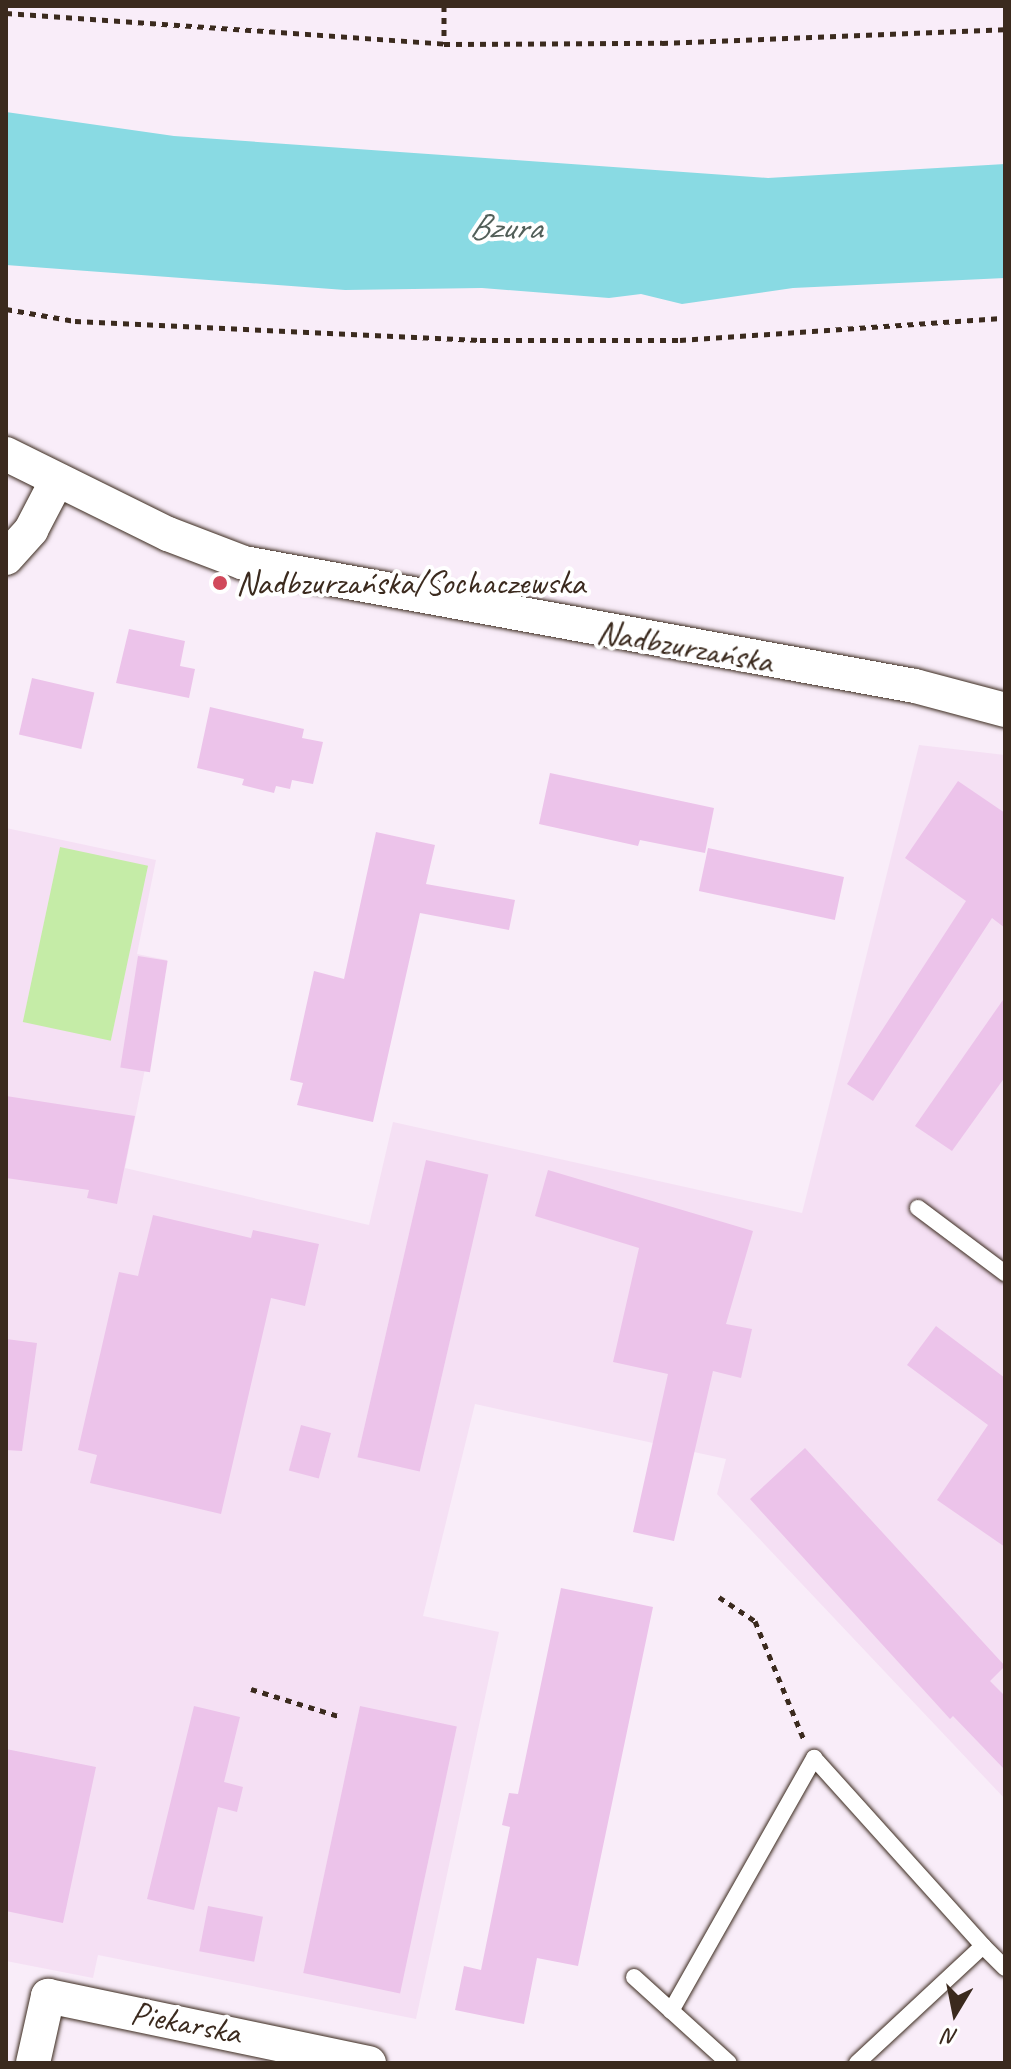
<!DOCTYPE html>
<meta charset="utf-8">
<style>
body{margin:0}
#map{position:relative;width:1011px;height:2069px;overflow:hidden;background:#f9edf9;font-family:Caveat,sans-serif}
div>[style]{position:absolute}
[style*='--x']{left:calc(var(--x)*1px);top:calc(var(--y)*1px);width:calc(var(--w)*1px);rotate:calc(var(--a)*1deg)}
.built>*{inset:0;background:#f5e0f4}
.green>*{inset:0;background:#c5eca7;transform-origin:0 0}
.water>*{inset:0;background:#89dae3}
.building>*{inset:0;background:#ecc3ea;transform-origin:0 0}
.path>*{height:5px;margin-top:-2.5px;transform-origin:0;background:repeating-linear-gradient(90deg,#3b2a1e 0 6px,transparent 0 12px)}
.roads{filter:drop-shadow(0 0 2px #3b2a1e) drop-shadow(0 0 2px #3b2a1e)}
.lane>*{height:16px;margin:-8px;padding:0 8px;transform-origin:8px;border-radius:8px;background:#fff}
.street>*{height:34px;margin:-17px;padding:0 17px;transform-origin:17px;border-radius:17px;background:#fff}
.dots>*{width:22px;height:22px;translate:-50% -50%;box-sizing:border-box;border:4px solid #fff;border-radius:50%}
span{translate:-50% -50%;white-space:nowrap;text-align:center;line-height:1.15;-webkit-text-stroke:8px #fff;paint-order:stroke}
.poi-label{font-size:34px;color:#3b2a1e}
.left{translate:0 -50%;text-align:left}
.street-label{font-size:34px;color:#3b2a1e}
.water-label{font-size:36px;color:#525f59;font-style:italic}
.frame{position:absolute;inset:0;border:8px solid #3b2a1e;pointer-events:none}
.north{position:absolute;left:915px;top:1973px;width:80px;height:80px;-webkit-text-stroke:6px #fff;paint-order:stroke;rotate:190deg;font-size:22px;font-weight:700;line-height:32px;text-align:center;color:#3b2a1e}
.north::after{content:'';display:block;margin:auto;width:28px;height:36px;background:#3b2a1e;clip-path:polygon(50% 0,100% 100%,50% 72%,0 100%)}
</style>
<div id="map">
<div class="built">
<i style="clip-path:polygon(919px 745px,1005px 755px,1005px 1799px,717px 1494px,726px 1459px,475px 1404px,423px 1616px,499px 1632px,416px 2019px,98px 1955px,93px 1978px,6px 1961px,6px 828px,156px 860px,137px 954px,167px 960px,125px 1168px,369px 1225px,393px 1122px,802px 1213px)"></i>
</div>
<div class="green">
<i style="left:60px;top:847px;width:90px;height:179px;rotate:12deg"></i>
</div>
<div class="water">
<i style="clip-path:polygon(6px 112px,174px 136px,768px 178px,1005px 164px,1005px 278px,793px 288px,682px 304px,641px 294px,609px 298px,482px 288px,345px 290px,6px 265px)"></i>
</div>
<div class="building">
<i style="clip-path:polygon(129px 629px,185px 641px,180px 666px,195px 669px,189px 698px,116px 683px)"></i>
<i style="left:32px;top:678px;width:64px;height:58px;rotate:13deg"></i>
<i style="clip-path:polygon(210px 707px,304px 729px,302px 738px,323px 742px,313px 784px,292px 780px,290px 789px,276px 786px,274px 793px,242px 785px,244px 779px,197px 768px)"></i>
<i style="clip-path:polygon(550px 773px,714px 808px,705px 853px,640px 840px,638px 846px,539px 824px)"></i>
<i style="clip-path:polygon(958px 781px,1005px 813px,1005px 928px,992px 918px,873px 1101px,847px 1084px,966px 901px,905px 858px)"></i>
<i style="clip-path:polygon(376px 832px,435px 845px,426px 884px,515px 900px,509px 930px,420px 913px,373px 1122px,297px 1105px,303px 1083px,290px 1080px,314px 971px,344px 979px)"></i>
<i style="left:708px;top:848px;width:139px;height:44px;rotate:12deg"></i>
<i style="left:138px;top:956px;width:30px;height:113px;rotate:9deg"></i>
<i style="clip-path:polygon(1005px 997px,1005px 1077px,952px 1151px,915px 1126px)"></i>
<i style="clip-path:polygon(6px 1096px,135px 1116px,117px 1204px,87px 1198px,89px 1190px,6px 1178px)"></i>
<i style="left:426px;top:1160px;width:64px;height:305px;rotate:13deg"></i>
<i style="clip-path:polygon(548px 1170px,753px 1231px,726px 1324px,752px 1329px,741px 1378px,713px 1371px,674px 1541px,633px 1532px,668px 1374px,613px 1362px,639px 1248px,535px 1216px)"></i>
<i style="clip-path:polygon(153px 1215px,251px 1238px,253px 1230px,319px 1244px,305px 1306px,271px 1298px,221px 1514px,90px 1483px,97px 1455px,78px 1450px,119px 1272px,138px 1276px)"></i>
<i style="clip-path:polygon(936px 1326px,1005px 1378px,1005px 1547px,937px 1500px,988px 1425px,907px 1365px)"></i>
<i style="clip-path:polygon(6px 1339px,37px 1343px,22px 1451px,6px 1450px)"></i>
<i style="left:301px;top:1425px;width:31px;height:47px;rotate:15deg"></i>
<i style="clip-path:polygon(805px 1448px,1005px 1666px,990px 1681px,1005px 1696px,1005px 1770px,953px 1716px,950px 1719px,750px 1499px)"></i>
<i style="clip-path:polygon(561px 1588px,653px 1607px,578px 1966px,537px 1958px,524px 2024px,455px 2010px,464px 1966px,481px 1970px,510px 1827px,502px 1825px,509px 1793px,518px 1794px)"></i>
<i style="clip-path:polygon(194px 1706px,240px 1717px,224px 1782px,243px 1787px,237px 1812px,218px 1807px,194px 1910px,147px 1899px)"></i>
<i style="left:360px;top:1706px;width:99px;height:273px;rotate:12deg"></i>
<i style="clip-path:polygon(6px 1749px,96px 1767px,63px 1923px,6px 1911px)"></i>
<i style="left:208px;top:1906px;width:56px;height:46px;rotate:11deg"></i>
</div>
<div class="path">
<i style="--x:444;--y:6;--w:38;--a:90"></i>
<i style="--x:6;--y:13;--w:439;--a:4"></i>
<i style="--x:444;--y:44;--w:218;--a:-0.3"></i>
<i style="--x:662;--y:43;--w:343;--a:-2.3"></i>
<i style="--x:6;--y:309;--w:70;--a:9.9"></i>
<i style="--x:75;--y:321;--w:405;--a:2.7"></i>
<i style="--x:480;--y:340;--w:200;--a:0"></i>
<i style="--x:680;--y:340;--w:326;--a:-3.9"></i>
<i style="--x:719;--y:1597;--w:43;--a:33.7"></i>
<i style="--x:755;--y:1621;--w:129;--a:67.6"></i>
<i style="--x:251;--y:1689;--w:91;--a:17.2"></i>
</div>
<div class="roads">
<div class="lane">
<i style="--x:918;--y:1208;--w:109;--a:36.8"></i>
<i style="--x:634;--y:1977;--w:128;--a:42.2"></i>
<i style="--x:671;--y:2011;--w:291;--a:-60.5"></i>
<i style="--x:814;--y:1758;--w:253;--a:48"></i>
<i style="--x:857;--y:2063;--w:172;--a:-42.9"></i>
<i style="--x:983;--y:1946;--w:31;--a:45"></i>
</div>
<div class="street">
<i style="--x:6;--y:454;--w:181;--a:26.3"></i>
<i style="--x:168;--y:534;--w:81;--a:20.9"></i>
<i style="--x:244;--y:563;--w:682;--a:10.39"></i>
<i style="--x:915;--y:686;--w:93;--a:14.9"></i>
<i style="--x:6;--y:558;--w:38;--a:-48"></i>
<i style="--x:31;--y:530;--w:56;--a:-62.5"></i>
<i style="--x:33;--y:2063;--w:69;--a:-77.4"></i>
<i style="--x:48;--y:1996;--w:328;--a:11.8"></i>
</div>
</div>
<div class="dots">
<i style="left:220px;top:583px;background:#d1495b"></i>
</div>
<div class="poi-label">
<span class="left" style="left:236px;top:583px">Nadbzurzańska/Sochaczewska</span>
</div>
<div class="street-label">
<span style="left:685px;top:646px;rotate:10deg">Nadbzurzańska</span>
<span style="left:186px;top:2022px;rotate:11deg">Piekarska</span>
</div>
<div class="water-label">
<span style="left:505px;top:227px;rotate:1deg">Bzura</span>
</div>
<div class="frame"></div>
<div class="north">N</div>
</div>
